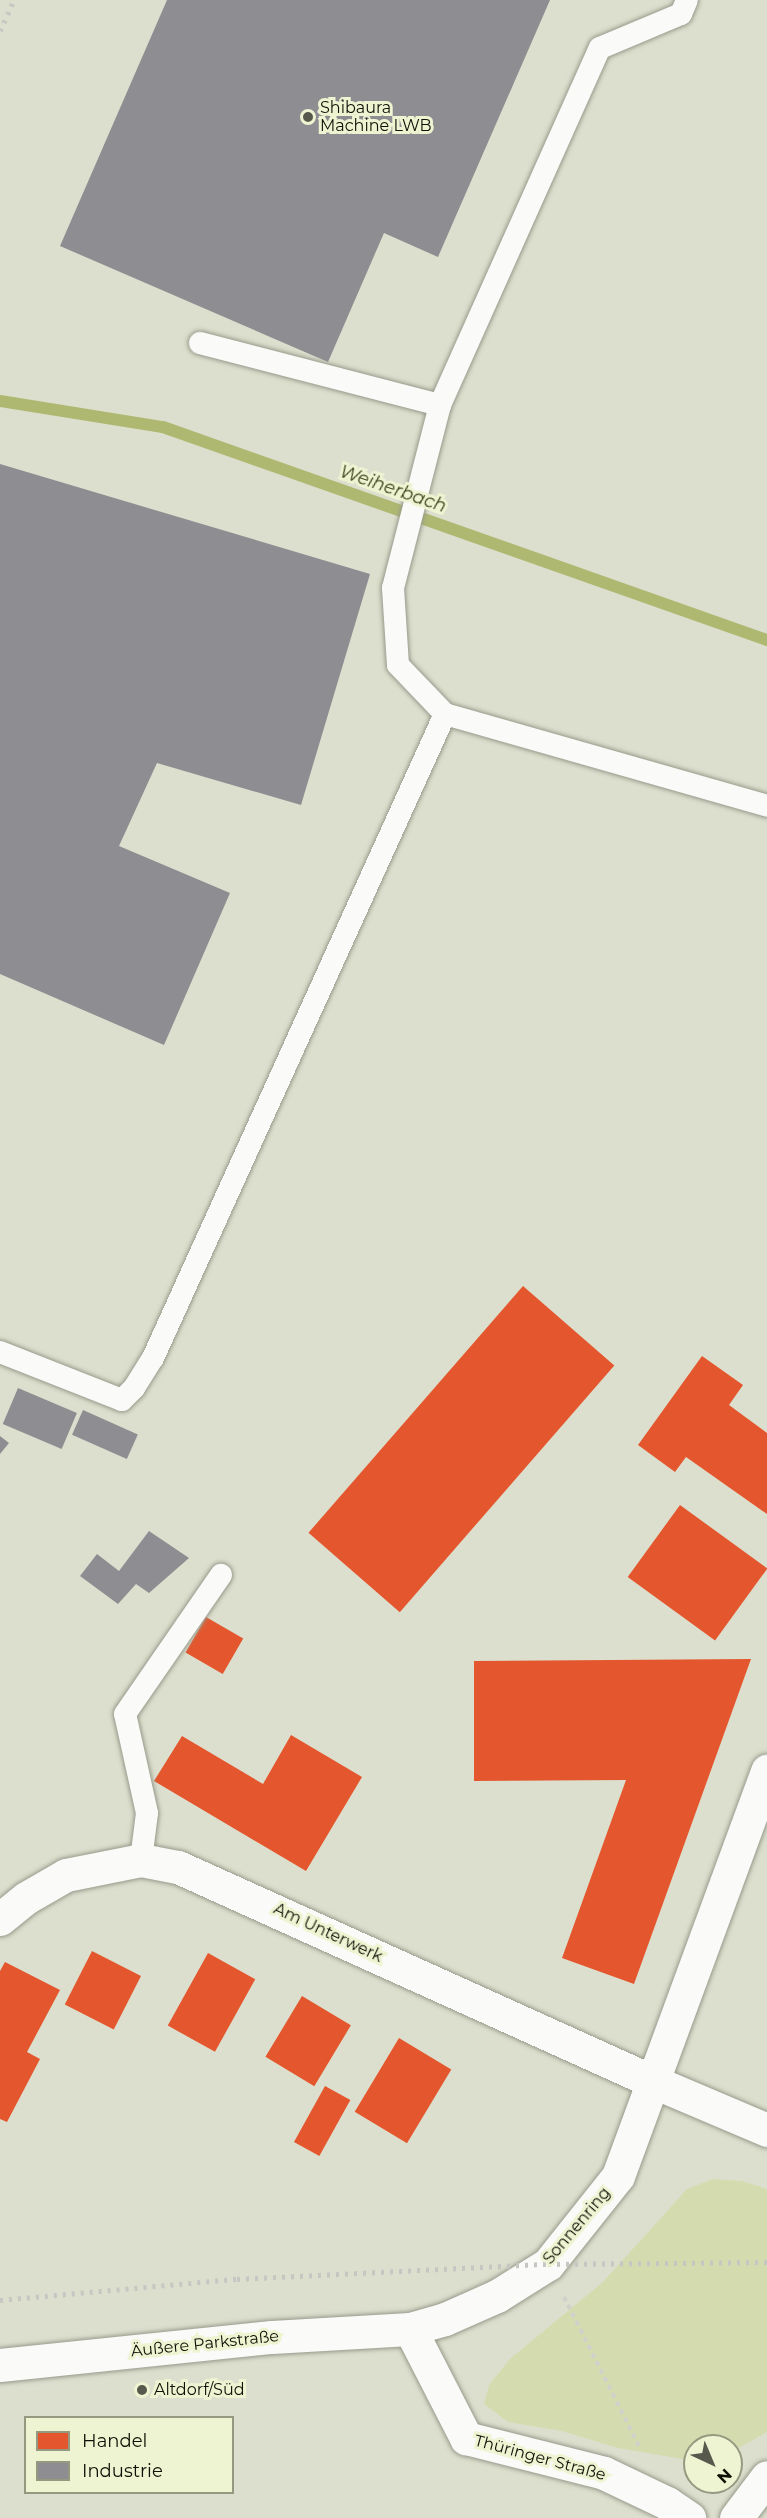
<!DOCTYPE html>
<meta charset="utf-8">
<style>
body{margin:0}
#map{position:relative;width:767px;height:2518px;overflow:hidden;background:#dcdfcd;font-family:Montserrat,sans-serif}
div>[style]{position:absolute}
[style*='--x']{left:calc(var(--x)*1px);top:calc(var(--y)*1px);width:calc(var(--w)*1px);rotate:calc(var(--a)*1deg)}
.green>*{inset:0;background:#d4dcaf}
.shops>*{inset:0;background:#e4572e;transform-origin:0 0}
.industry>*{inset:0;background:#8d8d92;transform-origin:0 0}
.stream>*{height:12px;margin:-6px;padding:0 6px;transform-origin:6px;border-radius:6px;background:#afb871}
.path>*{height:4px;margin-top:-2px;transform-origin:0;background:repeating-linear-gradient(90deg,#cfd1ca 0 4.5px,transparent 0 9px)}
.roads{filter:drop-shadow(0 0 2px #989a8c) drop-shadow(0 0 2px #989a8c)}
.service>*{height:22px;margin:-11px;padding:0 11px;transform-origin:11px;border-radius:11px;background:#fafaf8}
.minor>*{height:33px;margin:-16.5px;padding:0 16.5px;transform-origin:16.5px;border-radius:16.5px;background:#fafaf8}
.tertiary>*{height:33px;margin:-16.5px;padding:0 16.5px;transform-origin:16.5px;border-radius:16.5px;background:#fafaf8}
.rail>*{height:4.5px;margin-top:-2.25px;transform-origin:0;background:repeating-linear-gradient(90deg,#c6c6c2 0 3px,transparent 0 9px)}
.dots>*{width:16px;height:16px;translate:-50% -50%;box-sizing:border-box;border:3px solid #eef4d2;border-radius:50%}
span{translate:-50% -50%;white-space:nowrap;text-align:center;line-height:1.15;-webkit-text-stroke:6px #eef4d2;paint-order:stroke}
.poi-label{font-size:16px;color:#0f1106}
.left{translate:0 -50%;text-align:left}
.street-label{font-size:16px;color:#0f1106}
.water-label{font-size:18px;color:#3b4119;font-style:italic}
.legend{position:absolute;left:24px;top:2416px;width:210px;height:78px;box-sizing:border-box;background:#eef4d2;border:2px solid #959980;margin:0;padding:8px 10px;list-style:none;font-size:18px;color:#0f1106}
.legend li{display:flex;align-items:center;gap:12px;height:30px}
.legend b{width:30px;border:2px solid #959980}
.north{position:absolute;left:683px;top:2434px;width:60px;height:60px;box-sizing:border-box;background:#eef4d2;border:2px solid #959980;border-radius:50%;rotate:136deg;font-size:16px;font-weight:700;line-height:24px;text-align:center;color:#0f1106}
.north::after{content:'';display:block;margin:auto;width:21px;height:27px;background:#57594c;clip-path:polygon(50% 0,100% 100%,50% 72%,0 100%)}
</style>
<div id="map">
<div class="green">
<i style="clip-path:polygon(713px 2179px,742px 2181px,767px 2189px,767px 2432px,731px 2452px,731px 2446px,695px 2446px,695px 2461px,618px 2448px,562px 2431px,508px 2422px,484px 2404px,489px 2385px,510px 2359px,603px 2282px,687px 2189px)"></i>
</div>
<div class="shops">
<i style="left:523px;top:1286px;width:121px;height:327px;rotate:41deg"></i>
<i style="clip-path:polygon(702px 1356px,743px 1385px,729px 1405px,767px 1433px,767px 1514px,686px 1457px,675px 1472px,638px 1445px)"></i>
<i style="left:680px;top:1505px;width:108px;height:89px;rotate:36deg"></i>
<i style="left:206px;top:1617px;width:43px;height:41px;rotate:30deg"></i>
<i style="clip-path:polygon(751px 1659px,634px 1984px,562px 1958px,626px 1780px,474px 1781px,474px 1661px)"></i>
<i style="clip-path:polygon(291px 1735px,362px 1777px,306px 1871px,154px 1781px,182px 1736px,263px 1784px)"></i>
<i style="left:92px;top:1951px;width:55px;height:60px;rotate:27deg"></i>
<i style="left:208px;top:1953px;width:54px;height:83px;rotate:29deg"></i>
<i style="clip-path:polygon(5px 1962px,60px 1990px,27px 2052px,40px 2059px,7px 2122px,0 2119px,0 1971px)"></i>
<i style="left:302px;top:1996px;width:57px;height:71px;rotate:31deg"></i>
<i style="left:399px;top:2038px;width:61px;height:86px;rotate:31deg"></i>
<i style="left:325px;top:2086px;width:29px;height:64px;rotate:29deg"></i>
</div>
<div class="industry">
<i style="clip-path:polygon(167px 0,550px 0,438px 257px,384px 233px,328px 362px,60px 246px)"></i>
<i style="clip-path:polygon(0 464px,370px 574px,301px 805px,157px 763px,119px 846px,230px 893px,164px 1045px,0 974px)"></i>
<i style="left:18px;top:1388px;width:64px;height:39px;rotate:23deg"></i>
<i style="left:83px;top:1410px;width:60px;height:27px;rotate:24deg"></i>
<i style="clip-path:polygon(0 1436px,9px 1443px,0 1454px)"></i>
<i style="clip-path:polygon(149px 1531px,189px 1558px,149px 1593px,136px 1584px,118px 1604px,80px 1576px,97px 1554px,119px 1571px)"></i>
</div>
<div class="stream">
<i style="--x:0;--y:401;--w:165;--a:9.1"></i>
<i style="--x:163;--y:427;--w:640;--a:19.43"></i>
</div>
<div class="path">
<i style="--x:564;--y:2297;--w:167;--a:63.3"></i>
</div>
<div class="roads">
<div class="service">
<i style="--x:200;--y:343;--w:248;--a:14.5"></i>
<i style="--x:440;--y:405;--w:391;--a:-65.9"></i>
<i style="--x:600;--y:48;--w:88;--a:-22.8"></i>
<i style="--x:681;--y:14;--w:15;--a:-67"></i>
<i style="--x:440;--y:405;--w:189;--a:104.4"></i>
<i style="--x:393;--y:588;--w:77;--a:86.3"></i>
<i style="--x:398;--y:665;--w:68;--a:46.2"></i>
<i style="--x:445;--y:714;--w:335;--a:15.9"></i>
<i style="--x:0;--y:1352;--w:131;--a:21.5"></i>
<i style="--x:122;--y:1400;--w:17;--a:-45"></i>
<i style="--x:134;--y:1388;--w:36;--a:-58"></i>
<i style="--x:153;--y:1358;--w:707;--a:-65.61"></i>
<i style="--x:141;--y:1860;--w:47;--a:-82.7"></i>
<i style="--x:147;--y:1813;--w:101;--a:-102.5"></i>
<i style="--x:125;--y:1714;--w:169;--a:-55.4"></i>
</div>
<div class="minor">
<i style="--x:0;--y:1919;--w:33;--a:-39"></i>
<i style="--x:26;--y:1898;--w:46;--a:-29.9"></i>
<i style="--x:66;--y:1875;--w:76;--a:-11.3"></i>
<i style="--x:141;--y:1860;--w:38;--a:11"></i>
<i style="--x:178;--y:1867;--w:522;--a:24.31"></i>
<i style="--x:410;--y:2329;--w:123;--a:62.8"></i>
<i style="--x:466;--y:2438;--w:142;--a:14.2"></i>
<i style="--x:604;--y:2473;--w:70;--a:25.5"></i>
<i style="--x:667;--y:2503;--w:27;--a:34"></i>
<i style="--x:736;--y:2518;--w:51;--a:-52.9"></i>
</div>
<div class="tertiary">
<i style="--x:654;--y:2082;--w:123;--a:23"></i>
<i style="--x:0;--y:2365;--w:273;--a:-5.9"></i>
<i style="--x:272;--y:2337;--w:138;--a:-3.3"></i>
<i style="--x:410;--y:2329;--w:36;--a:-16"></i>
<i style="--x:445;--y:2319;--w:57;--a:-23.9"></i>
<i style="--x:497;--y:2296;--w:60;--a:-32.1"></i>
<i style="--x:548;--y:2264;--w:112;--a:-51.5"></i>
<i style="--x:618;--y:2176;--w:432;--a:-69.8"></i>
</div>
</div>
<div class="rail">
<i style="--x:0;--y:31;--w:34;--a:-66"></i>
<i style="--x:0;--y:2300;--w:238;--a:-5.1"></i>
<i style="--x:237;--y:2279;--w:311;--a:-2.8"></i>
<i style="--x:548;--y:2264;--w:219;--a:-0.5"></i>
</div>
<div class="dots">
<i style="left:308px;top:117px;background:#57594c"></i>
<i style="left:142px;top:2390px;background:#57594c"></i>
</div>
<div class="poi-label">
<span class="left" style="left:320px;top:117px">Shibaura<br>Machine LWB</span>
<span class="left" style="left:154px;top:2390px">Altdorf/Süd</span>
</div>
<div class="street-label">
<span style="left:328px;top:1933px;rotate:25deg">Am Unterwerk</span>
<span style="left:577px;top:2226px;rotate:-50deg">Sonnenring</span>
<span style="left:205px;top:2344px;rotate:-6deg">Äußere Parkstraße</span>
<span style="left:540px;top:2458px;rotate:15deg">Thüringer Straße</span>
</div>
<div class="water-label">
<span style="left:393px;top:489px;rotate:19deg">Weiherbach</span>
</div>
<ul class="legend">
<li><b style="height:16px;background:#e4572e"></b>Handel</li>
<li><b style="height:16px;background:#8d8d92"></b>Industrie</li>
</ul>
<div class="north">N</div>
</div>
